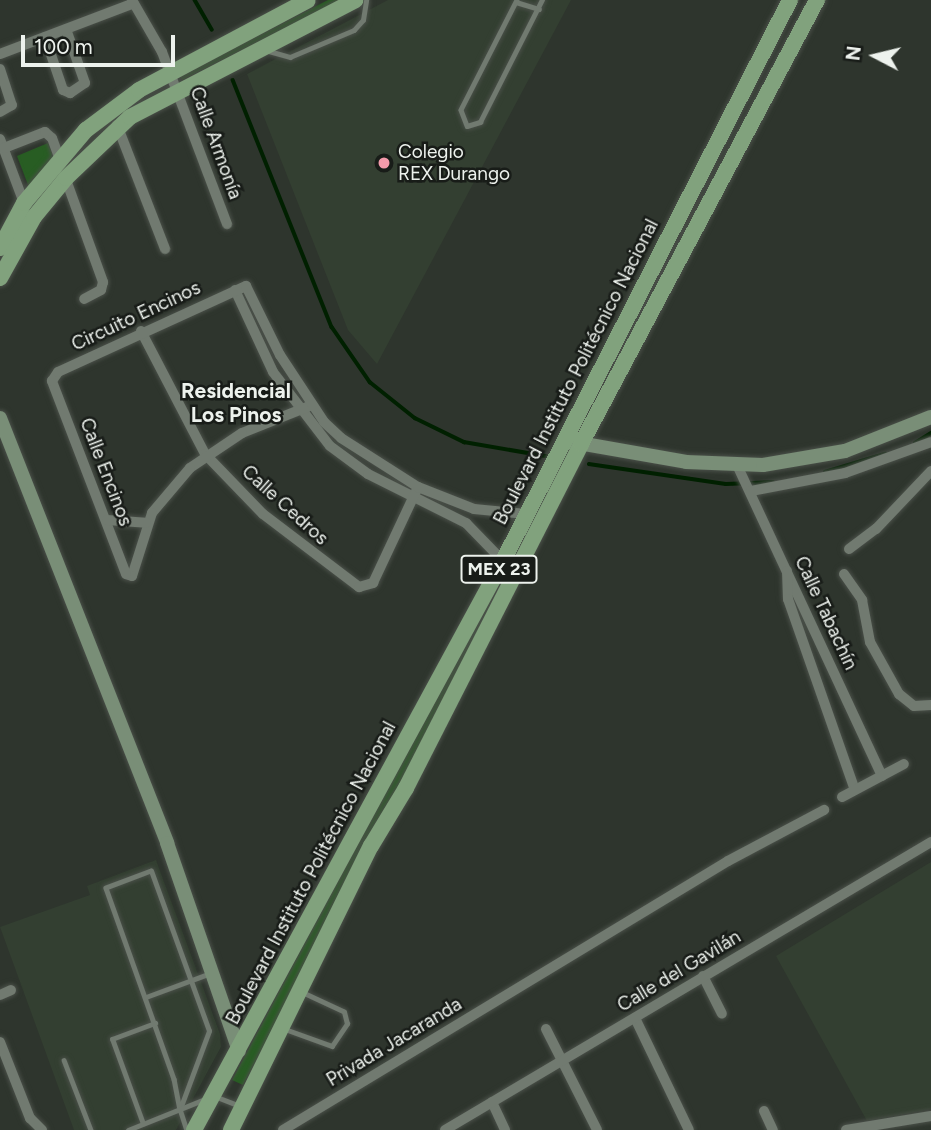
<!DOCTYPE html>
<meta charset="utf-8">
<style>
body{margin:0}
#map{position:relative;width:931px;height:1130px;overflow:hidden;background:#2e352d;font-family:Figtree,sans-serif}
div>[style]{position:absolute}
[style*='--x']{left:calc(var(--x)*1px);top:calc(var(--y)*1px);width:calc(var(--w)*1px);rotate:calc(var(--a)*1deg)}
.built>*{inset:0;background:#333f31}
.green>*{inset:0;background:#285d23}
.stream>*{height:3.5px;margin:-1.75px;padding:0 1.75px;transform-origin:1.75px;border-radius:1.75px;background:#002000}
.roads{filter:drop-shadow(0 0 2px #4a5049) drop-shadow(0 0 2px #4a5049)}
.lane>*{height:4.5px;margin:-2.25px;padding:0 2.25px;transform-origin:2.25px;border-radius:2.25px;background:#717a70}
.street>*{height:10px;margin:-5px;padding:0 5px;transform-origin:5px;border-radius:5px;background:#717a70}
.secondary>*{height:14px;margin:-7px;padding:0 7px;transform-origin:7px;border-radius:7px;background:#798e77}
.primary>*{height:16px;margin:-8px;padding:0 8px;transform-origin:8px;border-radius:8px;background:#81a27d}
.dots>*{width:19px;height:19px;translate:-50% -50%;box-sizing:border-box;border:4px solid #181c18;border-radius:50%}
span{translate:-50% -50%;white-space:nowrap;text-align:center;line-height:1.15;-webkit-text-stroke:5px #181c18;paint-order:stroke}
.shield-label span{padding:2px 5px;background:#181c18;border:2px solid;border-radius:5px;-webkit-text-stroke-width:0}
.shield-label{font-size:18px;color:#edf2ed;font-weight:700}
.street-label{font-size:19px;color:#edf2ed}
.poi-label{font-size:19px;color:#edf2ed}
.left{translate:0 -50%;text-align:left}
.neighbourhood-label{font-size:21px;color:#edf2ed;font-weight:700}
.north{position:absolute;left:840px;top:21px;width:70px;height:70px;-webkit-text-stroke:5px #181c18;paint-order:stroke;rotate:277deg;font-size:19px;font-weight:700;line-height:28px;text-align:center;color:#edf2ed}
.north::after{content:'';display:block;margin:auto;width:24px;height:32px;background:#edf2ed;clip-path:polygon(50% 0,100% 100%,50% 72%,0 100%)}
.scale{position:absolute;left:21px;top:35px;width:154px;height:32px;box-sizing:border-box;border:4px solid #edf2ed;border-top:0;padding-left:9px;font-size:21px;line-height:24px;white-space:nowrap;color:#edf2ed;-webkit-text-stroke:5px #181c18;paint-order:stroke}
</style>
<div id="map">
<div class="built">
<i style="clip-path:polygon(388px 0,571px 0,377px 364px,348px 330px,247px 74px)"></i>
<i style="clip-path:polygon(156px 860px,220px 1034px,221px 1047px,176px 1130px,74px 1130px,0 927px,90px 895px,87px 886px)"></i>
<i style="clip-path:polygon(931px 862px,931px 1109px,867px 1121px,776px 956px)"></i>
</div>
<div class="green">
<i style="clip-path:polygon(328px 0,340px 0,182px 80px,180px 76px)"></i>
<i style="clip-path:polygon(48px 143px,55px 161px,30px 190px,17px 156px)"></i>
<i style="clip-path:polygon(496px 585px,504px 589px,243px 1085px,232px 1080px)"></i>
</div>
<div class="stream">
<i style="--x:195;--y:0;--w:34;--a:60"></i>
<i style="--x:233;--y:80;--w:266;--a:68.2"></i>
<i style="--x:332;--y:327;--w:67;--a:55.4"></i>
<i style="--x:370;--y:382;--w:58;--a:38.7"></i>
<i style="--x:415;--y:418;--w:55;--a:26.1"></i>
<i style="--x:464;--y:442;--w:88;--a:9.8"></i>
<i style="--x:915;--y:443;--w:19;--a:-32"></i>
<i style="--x:589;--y:464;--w:138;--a:8.3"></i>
<i style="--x:726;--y:484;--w:47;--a:-2.4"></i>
<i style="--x:825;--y:472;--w:63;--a:-16.7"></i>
</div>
<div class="roads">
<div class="lane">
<i style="--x:517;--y:0;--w:123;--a:117"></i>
<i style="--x:461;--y:110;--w:17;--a:69"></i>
<i style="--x:467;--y:126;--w:14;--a:-17"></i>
<i style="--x:480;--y:122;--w:137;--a:-63.1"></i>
<i style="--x:516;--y:2;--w:24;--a:17"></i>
<i style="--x:269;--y:51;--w:22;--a:16"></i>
<i style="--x:290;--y:57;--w:69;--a:-22.9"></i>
<i style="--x:354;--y:30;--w:13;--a:-48"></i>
<i style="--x:363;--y:20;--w:20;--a:-81"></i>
<i style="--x:146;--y:997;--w:69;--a:-20.3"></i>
<i style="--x:285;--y:1029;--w:50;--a:19.9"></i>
<i style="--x:332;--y:1046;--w:27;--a:-56"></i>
<i style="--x:347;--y:1024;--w:12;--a:-104"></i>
<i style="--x:344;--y:1012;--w:47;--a:-155.1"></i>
<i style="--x:64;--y:1060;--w:75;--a:68.9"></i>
<i style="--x:217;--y:1097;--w:22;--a:21"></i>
<i style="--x:180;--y:1109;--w:83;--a:-69.6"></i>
<i style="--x:209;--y:1031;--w:170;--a:-109.9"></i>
<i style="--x:151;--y:871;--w:48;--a:159.3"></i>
<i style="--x:106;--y:888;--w:203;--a:70.4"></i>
<i style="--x:174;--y:1079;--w:31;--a:79"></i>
<i style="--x:180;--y:1109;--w:22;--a:72"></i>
<i style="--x:143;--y:1124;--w:90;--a:-110"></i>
<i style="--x:112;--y:1039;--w:46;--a:-20.4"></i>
<i style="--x:128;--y:1130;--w:83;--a:-21.9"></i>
</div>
<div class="street">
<i style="--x:132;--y:0;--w:60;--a:60"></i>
<i style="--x:162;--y:52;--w:184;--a:69.3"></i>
<i style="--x:45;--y:37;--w:56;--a:71.2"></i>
<i style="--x:63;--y:90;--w:8;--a:23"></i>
<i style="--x:70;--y:93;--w:18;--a:-34"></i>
<i style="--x:85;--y:83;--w:57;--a:-109.4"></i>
<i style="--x:0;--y:54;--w:143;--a:-20.8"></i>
<i style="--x:0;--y:69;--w:38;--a:72"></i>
<i style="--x:12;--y:105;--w:14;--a:150"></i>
<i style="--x:117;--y:125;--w:133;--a:68.8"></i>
<i style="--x:0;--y:139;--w:68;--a:69.4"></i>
<i style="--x:4;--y:148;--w:44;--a:-21.3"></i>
<i style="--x:45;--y:132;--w:9;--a:41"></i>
<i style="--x:52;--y:138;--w:27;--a:70"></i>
<i style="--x:65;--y:177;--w:112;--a:70.1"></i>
<i style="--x:103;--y:282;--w:8;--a:104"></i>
<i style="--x:101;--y:290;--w:19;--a:152"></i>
<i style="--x:235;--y:290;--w:90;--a:65.1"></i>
<i style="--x:273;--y:372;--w:93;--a:52.4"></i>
<i style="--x:330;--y:446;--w:47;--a:36.4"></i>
<i style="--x:368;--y:474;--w:110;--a:26.6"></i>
<i style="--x:466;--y:523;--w:53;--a:45.8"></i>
<i style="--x:141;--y:331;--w:139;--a:62.5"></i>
<i style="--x:205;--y:454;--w:83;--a:46"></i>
<i style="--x:263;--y:514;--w:121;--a:37.2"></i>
<i style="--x:359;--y:587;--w:15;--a:-16"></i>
<i style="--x:373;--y:583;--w:106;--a:-64.9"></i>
<i style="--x:312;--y:405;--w:75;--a:158.2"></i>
<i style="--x:242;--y:433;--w:63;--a:146.1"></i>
<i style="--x:190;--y:468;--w:59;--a:130.2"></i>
<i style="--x:152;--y:513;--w:66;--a:107.6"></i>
<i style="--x:132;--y:576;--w:6;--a:-162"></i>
<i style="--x:126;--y:574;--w:207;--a:-111"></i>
<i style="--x:52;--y:381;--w:11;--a:-56"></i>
<i style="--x:58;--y:372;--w:207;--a:-24.6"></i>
<i style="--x:246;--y:286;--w:77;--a:63.8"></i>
<i style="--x:280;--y:355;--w:80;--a:56.7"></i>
<i style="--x:324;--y:422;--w:23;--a:43"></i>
<i style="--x:341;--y:438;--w:91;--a:32.5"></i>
<i style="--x:418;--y:487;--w:60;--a:21.4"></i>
<i style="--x:474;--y:509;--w:52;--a:5.5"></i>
<i style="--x:737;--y:465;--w:343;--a:65"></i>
<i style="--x:751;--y:491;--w:96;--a:-10.8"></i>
<i style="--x:845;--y:473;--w:91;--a:-19.8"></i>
<i style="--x:107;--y:520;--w:39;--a:4"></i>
<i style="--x:849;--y:549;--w:34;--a:-37"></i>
<i style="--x:876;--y:529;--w:80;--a:-46.5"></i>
<i style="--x:787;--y:571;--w:28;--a:88"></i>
<i style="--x:788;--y:599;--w:202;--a:70.7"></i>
<i style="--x:844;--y:574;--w:32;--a:55"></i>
<i style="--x:862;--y:600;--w:43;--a:79.2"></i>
<i style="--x:870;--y:642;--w:60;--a:60.9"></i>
<i style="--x:899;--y:694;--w:19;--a:39"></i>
<i style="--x:914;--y:706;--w:17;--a:-3"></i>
<i style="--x:842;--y:797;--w:70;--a:-28"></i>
<i style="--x:703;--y:976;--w:42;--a:63.4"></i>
<i style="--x:0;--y:995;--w:12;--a:-24"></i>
<i style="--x:635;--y:1018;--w:124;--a:64.3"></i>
<i style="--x:546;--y:1029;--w:113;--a:63.2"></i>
<i style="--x:0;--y:1042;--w:82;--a:68.5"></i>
<i style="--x:30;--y:1118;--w:17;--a:45"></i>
<i style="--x:492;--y:1102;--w:31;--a:65"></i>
<i style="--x:764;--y:1111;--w:21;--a:65"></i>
<i style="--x:283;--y:1130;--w:520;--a:-31.15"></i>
<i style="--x:728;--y:861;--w:109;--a:-28"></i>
<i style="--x:445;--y:1130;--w:565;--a:-30.65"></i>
<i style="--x:846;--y:1130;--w:86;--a:-9.4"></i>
</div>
<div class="secondary">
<i style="--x:0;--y:418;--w:457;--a:68.5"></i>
<i style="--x:167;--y:843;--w:220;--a:70.9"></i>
<i style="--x:573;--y:442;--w:115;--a:10"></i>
<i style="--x:686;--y:462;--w:77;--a:2.2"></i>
<i style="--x:763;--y:465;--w:83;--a:-9.7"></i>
<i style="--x:845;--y:451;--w:92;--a:-21.6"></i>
</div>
<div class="primary">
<i style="--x:0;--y:248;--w:51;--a:-61.9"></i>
<i style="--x:24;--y:203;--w:96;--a:-49.7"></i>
<i style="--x:86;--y:130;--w:66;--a:-37"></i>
<i style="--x:139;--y:90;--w:191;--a:-28"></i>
<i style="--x:0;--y:278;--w:70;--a:-60.9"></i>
<i style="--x:34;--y:217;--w:50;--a:-50.6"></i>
<i style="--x:66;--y:178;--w:88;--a:-43.6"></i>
<i style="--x:130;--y:117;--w:254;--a:-27.4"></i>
<i style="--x:194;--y:1130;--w:647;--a:-61.5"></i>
<i style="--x:503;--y:561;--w:630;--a:-62.91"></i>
<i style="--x:231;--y:1130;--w:317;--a:-63.8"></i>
<i style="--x:371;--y:846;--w:68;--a:-58.9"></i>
<i style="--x:406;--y:788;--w:386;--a:-63"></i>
<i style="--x:581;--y:444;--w:503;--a:-62.01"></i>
</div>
</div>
<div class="dots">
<i style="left:384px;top:163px;background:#f39aaa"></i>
</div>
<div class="shield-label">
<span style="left:499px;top:569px">MEX 23</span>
</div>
<div class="street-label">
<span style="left:216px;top:143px;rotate:70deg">Calle Armonía</span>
<span style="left:136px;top:316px;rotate:-25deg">Circuito Encinos</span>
<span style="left:576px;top:372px;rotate:-63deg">Boulevard Instituto Politécnico Nacional</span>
<span style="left:106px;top:472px;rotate:69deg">Calle Encinos</span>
<span style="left:285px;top:505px;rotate:42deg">Calle Cedros</span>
<span style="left:826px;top:613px;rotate:65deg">Calle Tabachín</span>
<span style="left:311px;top:873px;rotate:-62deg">Boulevard Instituto Politécnico Nacional</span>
<span style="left:679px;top:971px;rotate:-31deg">Calle del Gavilán</span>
<span style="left:394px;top:1042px;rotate:-31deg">Privada Jacaranda</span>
</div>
<div class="poi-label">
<span class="left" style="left:398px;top:163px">Colegio<br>REX Durango</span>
</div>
<div class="neighbourhood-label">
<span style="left:236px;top:403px">Residencial<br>Los Pinos</span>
</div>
<div class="north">N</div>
<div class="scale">100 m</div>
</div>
